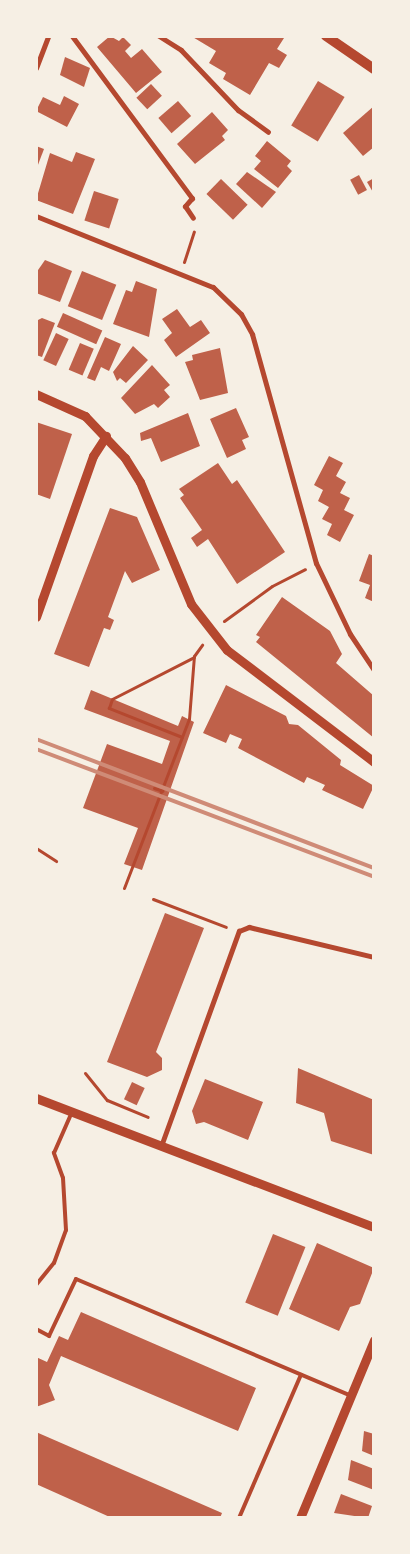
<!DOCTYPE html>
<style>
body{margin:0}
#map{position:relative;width:410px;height:1554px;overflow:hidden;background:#f6efe4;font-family:Roboto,sans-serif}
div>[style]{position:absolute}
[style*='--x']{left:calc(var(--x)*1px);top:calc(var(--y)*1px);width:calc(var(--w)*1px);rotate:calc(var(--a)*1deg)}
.building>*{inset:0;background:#bf614a;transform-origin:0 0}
.path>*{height:3px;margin:-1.5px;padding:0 1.5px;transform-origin:1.5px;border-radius:1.5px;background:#b5482f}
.service>*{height:4px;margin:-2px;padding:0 2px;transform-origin:2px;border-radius:2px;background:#b5482f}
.minor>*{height:5px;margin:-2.5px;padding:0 2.5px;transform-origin:2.5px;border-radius:2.5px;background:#b5482f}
.tertiary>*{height:9px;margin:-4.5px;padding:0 4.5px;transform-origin:4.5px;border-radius:4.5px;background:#b5482f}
.secondary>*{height:10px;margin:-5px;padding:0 5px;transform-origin:5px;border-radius:5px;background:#b5482f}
.rail>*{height:4px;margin:-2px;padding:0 2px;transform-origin:2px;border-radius:2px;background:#cf8b77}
span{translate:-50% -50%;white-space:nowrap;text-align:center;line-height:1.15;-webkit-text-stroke:4.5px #f6efe4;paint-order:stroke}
.frame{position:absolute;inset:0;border:38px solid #f6efe4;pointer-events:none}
</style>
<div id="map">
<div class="building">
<i style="clip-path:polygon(110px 36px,119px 41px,123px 37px,131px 45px,125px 51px,131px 58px,142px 49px,162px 72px,136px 93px,97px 47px)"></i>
<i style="clip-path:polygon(191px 36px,280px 36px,284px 38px,277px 49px,287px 55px,279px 68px,269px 63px,250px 95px,223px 79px,226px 73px,209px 63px,216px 51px)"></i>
<i style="clip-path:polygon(65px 57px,90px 68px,84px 87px,60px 75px)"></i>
<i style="left:318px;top:81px;width:31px;height:52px;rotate:31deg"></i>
<i style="left:151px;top:84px;width:16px;height:20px;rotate:47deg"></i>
<i style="clip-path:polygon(64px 96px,79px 104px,67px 127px,36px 111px,43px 97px,60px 105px)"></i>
<i style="left:178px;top:101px;width:20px;height:26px;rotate:49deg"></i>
<i style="clip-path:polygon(374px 106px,374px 147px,363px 156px,343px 133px)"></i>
<i style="clip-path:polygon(212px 112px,228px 130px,222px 136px,225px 140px,195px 164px,177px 144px)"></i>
<i style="clip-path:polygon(267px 141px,291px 161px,287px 166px,292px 171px,278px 188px,254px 169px,261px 161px,255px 156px)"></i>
<i style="clip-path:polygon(36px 146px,44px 149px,36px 170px)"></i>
<i style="clip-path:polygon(76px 152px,95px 159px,73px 214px,36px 200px,50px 153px,72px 162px)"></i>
<i style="clip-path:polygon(247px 172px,276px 192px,262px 208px,236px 184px)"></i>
<i style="left:359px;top:175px;width:17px;height:10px;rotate:62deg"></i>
<i style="clip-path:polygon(374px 178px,374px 194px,367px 182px)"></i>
<i style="left:221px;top:179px;width:37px;height:21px;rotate:44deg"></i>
<i style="left:94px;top:191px;width:26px;height:31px;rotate:18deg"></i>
<i style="clip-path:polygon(45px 260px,72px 271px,60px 302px,36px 293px,36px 273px)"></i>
<i style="left:82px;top:271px;width:37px;height:38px;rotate:22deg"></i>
<i style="clip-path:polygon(136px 281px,157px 289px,149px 337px,113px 324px,126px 290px,132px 292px)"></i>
<i style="clip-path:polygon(177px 309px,190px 327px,201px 320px,210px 333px,176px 357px,164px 340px,172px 333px,162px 319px)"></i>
<i style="left:63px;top:313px;width:43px;height:15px;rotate:24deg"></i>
<i style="clip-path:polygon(42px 318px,55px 323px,42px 357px,36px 355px,36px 321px)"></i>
<i style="left:56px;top:333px;width:14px;height:30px;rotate:25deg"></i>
<i style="clip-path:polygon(105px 337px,121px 344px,109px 371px,101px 367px,95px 381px,87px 378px)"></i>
<i style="left:80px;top:343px;width:15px;height:29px;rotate:23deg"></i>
<i style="clip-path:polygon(133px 346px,148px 360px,126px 383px,120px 378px,117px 381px,113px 372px)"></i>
<i style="clip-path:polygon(220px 348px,228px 393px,200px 400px,185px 362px,193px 360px,192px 355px)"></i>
<i style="clip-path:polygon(152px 365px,170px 385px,164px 390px,170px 397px,158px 408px,154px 404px,135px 414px,121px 398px)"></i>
<i style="clip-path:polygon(236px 408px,249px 437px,242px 440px,246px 449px,227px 458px,210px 419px)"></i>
<i style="clip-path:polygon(188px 413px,200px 446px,161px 462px,151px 438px,141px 441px,140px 433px)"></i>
<i style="clip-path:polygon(36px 422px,72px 434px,50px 499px,36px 494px)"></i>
<i style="clip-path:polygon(329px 456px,343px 463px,336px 476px,346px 482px,340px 493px,350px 498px,344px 510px,354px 515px,340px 542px,327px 535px,332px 524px,322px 519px,329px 507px,318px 501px,323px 490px,314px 485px)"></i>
<i style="clip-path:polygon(218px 463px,232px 484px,237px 480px,285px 552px,237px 584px,208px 539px,197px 547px,191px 538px,202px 530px,180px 498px,184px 495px,179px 489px)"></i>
<i style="clip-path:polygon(110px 508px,137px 517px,160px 570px,132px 583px,125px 571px,108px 617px,114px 620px,110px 630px,104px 628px,89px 667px,54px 654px)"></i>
<i style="clip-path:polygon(369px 554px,374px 556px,374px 602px,365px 598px,370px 585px,359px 581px)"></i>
<i style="clip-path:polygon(282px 597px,330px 631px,342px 654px,336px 663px,374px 696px,374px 738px,256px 642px,260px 637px,256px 635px)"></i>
<i style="clip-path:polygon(226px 685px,286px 716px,289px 724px,298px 725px,341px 760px,340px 765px,374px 786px,363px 809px,322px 790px,325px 785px,307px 777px,304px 783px,238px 748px,242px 739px,230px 734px,226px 743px,203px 733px)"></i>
<i style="clip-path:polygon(91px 690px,178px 726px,182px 716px,194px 722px,142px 870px,124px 864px,138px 828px,83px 808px,107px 744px,162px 764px,170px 741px,84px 709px)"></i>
<i style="clip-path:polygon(165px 913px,204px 928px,156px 1052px,162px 1058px,162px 1070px,147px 1077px,107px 1062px)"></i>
<i style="clip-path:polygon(298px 1068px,374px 1100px,374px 1155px,331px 1141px,324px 1113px,296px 1103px)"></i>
<i style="clip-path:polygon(205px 1079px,263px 1102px,248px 1140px,204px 1122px,196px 1124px,192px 1111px)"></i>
<i style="left:132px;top:1082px;width:14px;height:19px;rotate:25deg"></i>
<i style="left:273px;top:1234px;width:35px;height:74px;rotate:22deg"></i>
<i style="clip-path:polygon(317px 1243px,374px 1268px,360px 1304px,350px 1307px,339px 1331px,289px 1309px)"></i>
<i style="clip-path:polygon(81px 1312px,256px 1388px,238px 1431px,61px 1356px,49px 1385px,55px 1400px,36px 1407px,36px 1357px,47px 1362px,59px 1336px,68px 1340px)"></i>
<i style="clip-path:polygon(364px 1431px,374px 1434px,374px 1456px,362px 1451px)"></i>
<i style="clip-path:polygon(36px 1432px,222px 1513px,220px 1518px,112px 1518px,36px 1484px)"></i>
<i style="clip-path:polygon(351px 1460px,374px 1469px,374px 1490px,348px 1480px)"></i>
<i style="clip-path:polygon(341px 1494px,372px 1506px,368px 1518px,334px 1513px)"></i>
</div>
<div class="path">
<i style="--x:184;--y:262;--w:32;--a:-72"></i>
<i style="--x:224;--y:621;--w:59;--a:-36.1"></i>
<i style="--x:272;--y:586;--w:37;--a:-27"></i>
<i style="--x:182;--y:737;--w:79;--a:-158.3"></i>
<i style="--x:109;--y:708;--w:9;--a:-72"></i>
<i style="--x:112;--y:699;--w:92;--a:-27.1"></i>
<i style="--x:154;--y:788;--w:9;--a:18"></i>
<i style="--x:36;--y:848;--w:24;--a:33"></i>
<i style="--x:124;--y:888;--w:181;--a:-69"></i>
<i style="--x:189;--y:719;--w:63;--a:-85.5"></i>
<i style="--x:194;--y:656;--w:14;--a:-54"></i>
<i style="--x:153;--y:899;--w:78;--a:21"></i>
<i style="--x:85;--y:1073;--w:35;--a:51"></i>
<i style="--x:107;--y:1100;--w:44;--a:22.5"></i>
</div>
<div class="service">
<i style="--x:36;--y:1285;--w:28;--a:-51"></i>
<i style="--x:54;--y:1263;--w:35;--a:-70"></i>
<i style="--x:66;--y:1230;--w:52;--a:-93.3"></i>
<i style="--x:63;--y:1178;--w:27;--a:-110"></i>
<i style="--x:54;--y:1153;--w:45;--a:-66.3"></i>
<i style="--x:36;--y:1329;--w:15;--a:28"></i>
<i style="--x:49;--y:1336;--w:63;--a:-64.7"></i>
<i style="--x:76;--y:1279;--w:299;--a:23"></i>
<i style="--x:239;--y:1518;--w:156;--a:-66.6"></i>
</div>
<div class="minor">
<i style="--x:72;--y:36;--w:202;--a:53.5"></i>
<i style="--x:192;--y:198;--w:11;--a:131"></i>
<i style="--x:185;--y:206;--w:14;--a:56"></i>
<i style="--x:159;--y:36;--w:26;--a:32"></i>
<i style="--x:181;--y:50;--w:83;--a:46.5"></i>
<i style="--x:238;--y:110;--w:37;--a:36"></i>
<i style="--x:36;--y:68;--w:34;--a:-69"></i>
<i style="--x:36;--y:216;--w:191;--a:21.9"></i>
<i style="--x:213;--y:287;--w:39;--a:44"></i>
<i style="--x:241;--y:314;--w:23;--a:61"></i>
<i style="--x:252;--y:334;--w:238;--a:74.4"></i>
<i style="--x:316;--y:563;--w:79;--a:64.4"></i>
<i style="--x:350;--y:634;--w:43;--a:56.3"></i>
<i style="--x:161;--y:1146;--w:229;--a:-70.1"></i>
<i style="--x:239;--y:931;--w:11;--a:-22"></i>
<i style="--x:249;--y:927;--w:129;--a:13.5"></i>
</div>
<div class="tertiary">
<i style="--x:36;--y:394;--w:54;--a:24.2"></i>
<i style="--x:85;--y:416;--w:58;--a:46.4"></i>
<i style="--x:125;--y:458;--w:28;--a:58"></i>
<i style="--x:140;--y:482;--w:132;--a:67.3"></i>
<i style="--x:191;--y:604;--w:58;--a:52"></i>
<i style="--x:227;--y:650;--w:185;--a:37.3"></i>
<i style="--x:36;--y:617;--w:171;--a:-70.5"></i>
<i style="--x:93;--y:456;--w:24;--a:-57"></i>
<i style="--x:36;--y:1098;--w:362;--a:20.9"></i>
<i style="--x:300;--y:1518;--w:193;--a:-67.4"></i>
</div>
<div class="secondary">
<i style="--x:326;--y:36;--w:58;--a:34.5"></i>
</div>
<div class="rail">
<i style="--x:36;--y:739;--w:362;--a:20.9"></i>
<i style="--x:36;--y:749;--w:361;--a:20.7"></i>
</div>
<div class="frame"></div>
</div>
